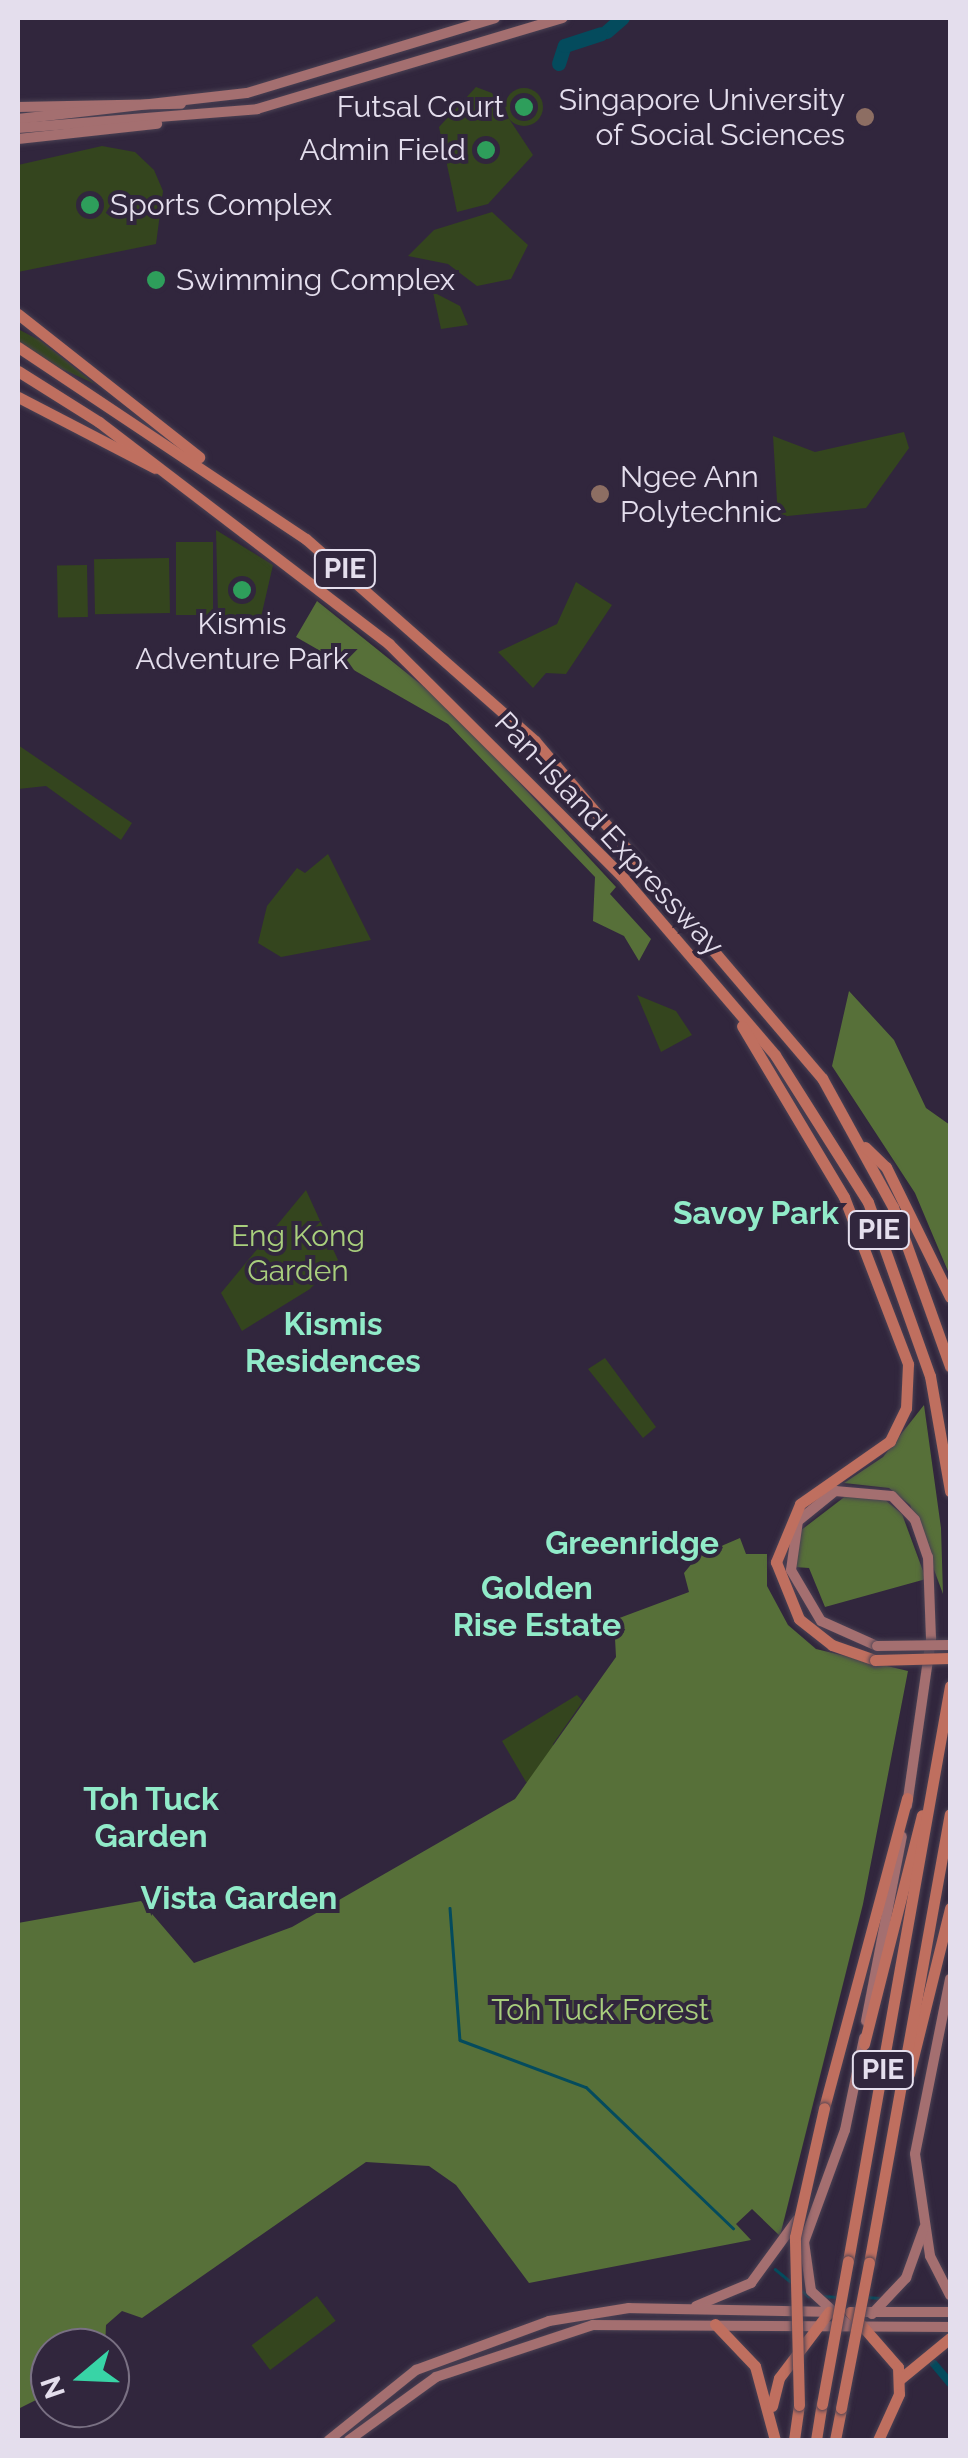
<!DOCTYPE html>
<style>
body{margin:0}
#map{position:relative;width:968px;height:2458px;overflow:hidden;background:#31263d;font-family:Raleway,sans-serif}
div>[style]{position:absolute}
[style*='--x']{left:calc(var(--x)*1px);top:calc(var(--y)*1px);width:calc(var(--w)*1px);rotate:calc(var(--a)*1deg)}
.green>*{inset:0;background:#34451e;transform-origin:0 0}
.round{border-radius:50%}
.forest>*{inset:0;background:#577039}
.stream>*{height:2.5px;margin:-1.25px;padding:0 1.25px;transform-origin:1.25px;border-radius:1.25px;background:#044b5d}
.canal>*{height:8px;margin:-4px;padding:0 4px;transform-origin:4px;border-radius:4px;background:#044b5d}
.river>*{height:14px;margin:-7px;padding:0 7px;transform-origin:7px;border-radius:7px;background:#044b5d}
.roads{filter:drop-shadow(0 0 2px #4a4153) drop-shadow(0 0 2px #4a4153)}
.major>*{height:10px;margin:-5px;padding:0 5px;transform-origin:5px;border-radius:5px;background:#a46f70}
.highway>*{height:11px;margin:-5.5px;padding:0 5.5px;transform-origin:5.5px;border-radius:5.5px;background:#bf6f5f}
.bridges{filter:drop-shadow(0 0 2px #4a4153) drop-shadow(0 0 2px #4a4153)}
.major-bridge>*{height:10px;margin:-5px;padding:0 5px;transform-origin:5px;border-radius:5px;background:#a46f70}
.highway-bridge>*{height:11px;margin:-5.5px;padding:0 5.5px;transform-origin:5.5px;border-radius:5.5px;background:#bf6f5f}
.dots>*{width:28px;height:28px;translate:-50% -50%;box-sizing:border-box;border:5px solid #31263d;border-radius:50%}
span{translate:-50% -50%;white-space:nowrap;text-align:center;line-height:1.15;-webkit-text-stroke:8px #31263d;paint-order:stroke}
.shield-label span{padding:2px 8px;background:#31263d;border:2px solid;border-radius:8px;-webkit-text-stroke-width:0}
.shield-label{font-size:28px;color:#e4deed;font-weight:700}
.poi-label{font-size:30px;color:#e4deed}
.right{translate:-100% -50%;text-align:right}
.left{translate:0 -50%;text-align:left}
.street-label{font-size:30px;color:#e4deed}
.park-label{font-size:30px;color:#a9cf7d}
.neighbourhood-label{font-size:32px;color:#91ebc9;font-weight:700}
.frame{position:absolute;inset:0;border:20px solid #e4deed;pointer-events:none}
.north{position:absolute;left:30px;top:2328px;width:100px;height:100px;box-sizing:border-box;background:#31263d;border:2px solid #797083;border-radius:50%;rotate:251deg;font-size:28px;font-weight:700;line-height:40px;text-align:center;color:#e4deed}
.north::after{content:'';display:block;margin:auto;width:35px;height:45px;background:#38d4a6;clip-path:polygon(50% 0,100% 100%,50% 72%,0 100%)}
</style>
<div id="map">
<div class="green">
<i style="clip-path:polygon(476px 87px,492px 93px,533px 155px,488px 204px,457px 212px,439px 127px)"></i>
<i class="round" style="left:505px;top:88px;width:38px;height:38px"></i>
<i style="clip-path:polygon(102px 146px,135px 152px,154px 170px,163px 191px,156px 244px,18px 272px,18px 165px)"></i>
<i style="clip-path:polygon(492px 212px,528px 245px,511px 279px,477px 286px,448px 264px,408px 256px,434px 230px)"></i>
<i style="clip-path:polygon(433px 292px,460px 306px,468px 325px,441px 329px)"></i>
<i style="clip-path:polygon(18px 329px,41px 341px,95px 384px,18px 349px)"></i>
<i style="clip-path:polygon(904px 432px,909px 448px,866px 508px,778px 517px,773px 436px,815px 452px)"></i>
<i style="clip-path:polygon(216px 530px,273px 565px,261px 617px,218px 615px)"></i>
<i style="left:176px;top:542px;width:37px;height:73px"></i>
<i style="left:169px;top:558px;width:55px;height:75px;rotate:89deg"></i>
<i style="left:87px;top:565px;width:52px;height:30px;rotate:89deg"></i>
<i style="clip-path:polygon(576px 582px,612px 605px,566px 674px,546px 673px,533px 688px,498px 652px,557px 624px)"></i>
<i style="clip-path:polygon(18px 745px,132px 823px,121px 840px,46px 786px,18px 789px)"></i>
<i style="clip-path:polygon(328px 854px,371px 940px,281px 957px,258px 943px,267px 906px,297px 868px,305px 873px)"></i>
<i style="clip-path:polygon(637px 995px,676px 1011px,692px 1035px,661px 1052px)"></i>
<i style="clip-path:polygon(306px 1190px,338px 1260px,310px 1289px,242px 1331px,221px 1293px)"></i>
<i style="clip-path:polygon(605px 1358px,656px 1427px,643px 1438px,588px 1369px)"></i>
<i style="clip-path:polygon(577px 1695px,583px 1701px,553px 1744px,564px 1809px,526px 1782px,502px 1741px)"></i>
<i style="left:317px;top:2296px;width:31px;height:82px;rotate:53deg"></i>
</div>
<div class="forest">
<i style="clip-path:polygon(317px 601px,449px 707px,616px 887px,610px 894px,651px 939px,639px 961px,624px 936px,593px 921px,595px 877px,448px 724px,296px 637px)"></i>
<i style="clip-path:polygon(849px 991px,894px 1040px,926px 1108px,950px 1125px,950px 1276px,915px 1193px,832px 1066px)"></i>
<i style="clip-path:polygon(924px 1405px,941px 1528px,943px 1594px,910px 1505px,889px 1488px,844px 1483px,883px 1457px)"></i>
<i style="clip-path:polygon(847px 1495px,884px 1499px,902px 1514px,926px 1579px,825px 1607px,809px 1568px,795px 1567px,800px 1531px)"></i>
<i style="clip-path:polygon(740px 1538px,746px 1554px,767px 1554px,767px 1586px,788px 1625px,816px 1649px,908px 1671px,863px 1904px,780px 2236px,752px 2209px,736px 2224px,751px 2240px,529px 2283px,456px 2185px,429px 2166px,366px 2162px,142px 2318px,122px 2311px,106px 2325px,105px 2348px,50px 2348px,50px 2393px,18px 2409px,18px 1923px,141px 1901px,194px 1963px,292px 1927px,515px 1799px,616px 1657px,614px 1620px,689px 1592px,684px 1573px,698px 1556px)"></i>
</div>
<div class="stream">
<i style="--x:450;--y:1908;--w:132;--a:85.7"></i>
<i style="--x:460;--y:2040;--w:134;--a:20.5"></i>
<i style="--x:586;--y:2087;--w:204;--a:43.8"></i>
<i style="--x:775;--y:2269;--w:19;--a:39"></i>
<i style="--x:800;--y:2289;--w:11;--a:41"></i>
<i style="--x:821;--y:2296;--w:17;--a:3"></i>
<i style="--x:866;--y:2297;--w:16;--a:4"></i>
</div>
<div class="canal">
<i style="--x:934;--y:2364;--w:25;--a:50"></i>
</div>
<div class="river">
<i style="--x:607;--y:32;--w:21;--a:-41"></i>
<i style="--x:559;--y:64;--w:19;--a:-72"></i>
<i style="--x:565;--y:46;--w:38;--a:-18"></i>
</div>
<div class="roads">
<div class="major">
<i style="--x:18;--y:107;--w:163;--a:-1.1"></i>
<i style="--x:18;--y:119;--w:230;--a:-6.5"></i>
<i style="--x:247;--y:93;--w:259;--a:-16.8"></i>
<i style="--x:18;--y:128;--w:240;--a:-4.5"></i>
<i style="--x:257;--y:109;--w:319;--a:-16.6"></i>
<i style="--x:18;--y:139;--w:140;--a:-6.2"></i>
<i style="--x:877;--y:1646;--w:61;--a:-155.9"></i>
<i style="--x:821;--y:1621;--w:59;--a:-120.5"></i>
<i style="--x:791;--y:1570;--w:49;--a:-81.9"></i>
<i style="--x:798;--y:1521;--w:48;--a:-39"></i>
<i style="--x:835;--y:1491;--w:57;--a:5"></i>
<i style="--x:892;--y:1496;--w:33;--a:46"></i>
<i style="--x:915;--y:1520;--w:39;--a:71"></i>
<i style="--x:928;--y:1557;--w:82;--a:87.9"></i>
<i style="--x:931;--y:1639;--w:168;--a:98.2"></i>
<i style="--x:950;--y:1979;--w:178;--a:101.3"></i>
<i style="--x:915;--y:2154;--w:103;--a:81.6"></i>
<i style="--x:930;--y:2256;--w:44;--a:62.9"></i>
<i style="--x:866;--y:2021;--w:188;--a:-79"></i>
<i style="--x:696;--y:2306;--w:60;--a:-22.7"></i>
<i style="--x:751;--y:2283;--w:78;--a:-53.9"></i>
<i style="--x:852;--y:2312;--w:98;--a:0"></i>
<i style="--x:872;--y:2314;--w:50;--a:-46.6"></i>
<i style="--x:906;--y:2278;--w:53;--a:-70.2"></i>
<i style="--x:847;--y:2324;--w:49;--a:-137.5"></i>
<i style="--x:811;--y:2291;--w:49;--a:-98.1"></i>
<i style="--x:804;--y:2242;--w:119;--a:-69.9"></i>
<i style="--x:845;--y:2130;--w:94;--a:-78.3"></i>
<i style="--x:329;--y:2440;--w:112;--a:-38.8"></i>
<i style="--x:416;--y:2370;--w:142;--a:-20.2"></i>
<i style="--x:549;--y:2321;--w:81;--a:-9.2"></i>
<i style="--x:629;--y:2308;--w:201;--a:1.1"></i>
<i style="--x:349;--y:2440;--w:107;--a:-35.9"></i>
<i style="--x:436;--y:2377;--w:165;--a:-18.3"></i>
<i style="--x:593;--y:2325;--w:357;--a:0.3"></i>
</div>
<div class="highway">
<i style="--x:18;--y:314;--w:231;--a:38.3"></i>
<i style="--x:18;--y:347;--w:346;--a:33.7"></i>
<i style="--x:306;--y:539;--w:305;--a:41.4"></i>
<i style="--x:535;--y:741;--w:443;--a:49.6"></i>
<i style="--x:822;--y:1078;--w:147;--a:61.2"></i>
<i style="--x:893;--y:1207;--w:169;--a:70.3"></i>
<i style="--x:18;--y:371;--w:96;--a:32.2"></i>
<i style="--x:99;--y:422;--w:365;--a:37.4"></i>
<i style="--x:389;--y:644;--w:326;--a:44.9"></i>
<i style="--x:620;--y:874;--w:238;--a:49.4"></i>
<i style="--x:775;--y:1055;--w:174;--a:57.7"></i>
<i style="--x:868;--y:1202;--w:185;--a:70.4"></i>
<i style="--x:930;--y:1376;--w:117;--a:80.1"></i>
<i style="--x:18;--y:397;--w:154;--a:27.4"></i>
<i style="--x:742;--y:1026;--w:199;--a:59.2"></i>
<i style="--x:844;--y:1197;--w:179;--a:69"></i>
<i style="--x:908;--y:1364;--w:44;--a:92.6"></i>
<i style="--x:906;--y:1408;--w:37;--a:116"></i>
<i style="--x:890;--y:1441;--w:110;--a:145"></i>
<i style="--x:800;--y:1504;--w:63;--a:112.5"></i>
<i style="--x:776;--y:1562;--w:61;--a:68"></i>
<i style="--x:799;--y:1619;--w:42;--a:38.2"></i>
<i style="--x:832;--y:1645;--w:46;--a:19.2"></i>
<i style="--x:865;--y:1147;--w:29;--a:44"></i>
<i style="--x:886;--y:1167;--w:145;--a:63.8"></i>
<i style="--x:864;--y:2044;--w:236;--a:-75.8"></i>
<i style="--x:909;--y:2074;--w:171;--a:-76.1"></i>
<i style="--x:824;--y:2108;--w:321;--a:-75"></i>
<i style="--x:848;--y:2261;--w:584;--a:-79.94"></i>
<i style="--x:869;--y:2263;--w:456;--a:-79.8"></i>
<i style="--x:850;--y:2312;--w:73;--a:48.9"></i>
<i style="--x:898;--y:2367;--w:27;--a:88"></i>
<i style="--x:899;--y:2394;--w:51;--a:114.5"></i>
<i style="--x:715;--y:2324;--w:58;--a:46.4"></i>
<i style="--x:755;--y:2366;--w:77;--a:74.9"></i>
<i style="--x:900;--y:2379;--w:65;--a:-39.4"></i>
<i style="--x:772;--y:2406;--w:29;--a:-76"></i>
<i style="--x:779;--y:2378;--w:83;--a:-52.9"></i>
<i style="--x:794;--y:2440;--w:35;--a:-82"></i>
<i style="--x:816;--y:2440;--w:36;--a:-81"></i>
<i style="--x:835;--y:2440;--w:33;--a:-79"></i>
</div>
</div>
<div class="bridges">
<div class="major-bridge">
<i style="--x:877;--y:1646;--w:73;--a:-0.8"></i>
</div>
<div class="highway-bridge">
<i style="--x:875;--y:1660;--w:75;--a:-1.5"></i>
<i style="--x:822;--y:2404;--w:145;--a:-79.7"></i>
<i style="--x:799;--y:2405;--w:168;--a:-91.4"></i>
<i style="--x:795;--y:2237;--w:132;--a:-77.3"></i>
<i style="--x:841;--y:2408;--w:148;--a:-79.1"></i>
</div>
</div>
<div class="dots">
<i style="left:524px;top:107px;background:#2e9e5b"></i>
<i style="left:865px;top:117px;background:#8d6e63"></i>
<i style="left:486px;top:150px;background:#2e9e5b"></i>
<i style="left:90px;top:205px;background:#2e9e5b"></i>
<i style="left:156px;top:280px;background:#2e9e5b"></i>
<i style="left:600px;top:494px;background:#8d6e63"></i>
<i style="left:242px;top:590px;background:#2e9e5b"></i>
</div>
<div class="shield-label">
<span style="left:345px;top:569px">PIE</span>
<span style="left:879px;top:1230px">PIE</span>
<span style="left:883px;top:2070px">PIE</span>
</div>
<div class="poi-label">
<span class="right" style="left:845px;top:117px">Singapore University<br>of Social Sciences</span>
<span class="right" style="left:504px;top:107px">Futsal Court</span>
<span class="right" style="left:466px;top:150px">Admin Field</span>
<span class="left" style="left:110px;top:205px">Sports Complex</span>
<span class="left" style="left:176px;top:280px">Swimming Complex</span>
<span class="left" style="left:620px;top:494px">Ngee Ann<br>Polytechnic</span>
<span style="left:242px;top:641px">Kismis<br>Adventure Park</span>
</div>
<div class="street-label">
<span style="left:609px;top:834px;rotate:47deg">Pan-Island Expressway</span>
</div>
<div class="park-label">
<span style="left:298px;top:1253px">Eng Kong<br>Garden</span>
<span style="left:600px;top:2010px">Toh Tuck Forest</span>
</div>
<div class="neighbourhood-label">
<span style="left:756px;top:1213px">Savoy Park</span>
<span style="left:333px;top:1343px">Kismis<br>Residences</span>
<span style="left:632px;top:1543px">Greenridge</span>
<span style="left:537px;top:1607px">Golden<br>Rise Estate</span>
<span style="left:151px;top:1818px">Toh Tuck<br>Garden</span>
<span style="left:239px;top:1898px">Vista Garden</span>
</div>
<div class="frame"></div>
<div class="north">N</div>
</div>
